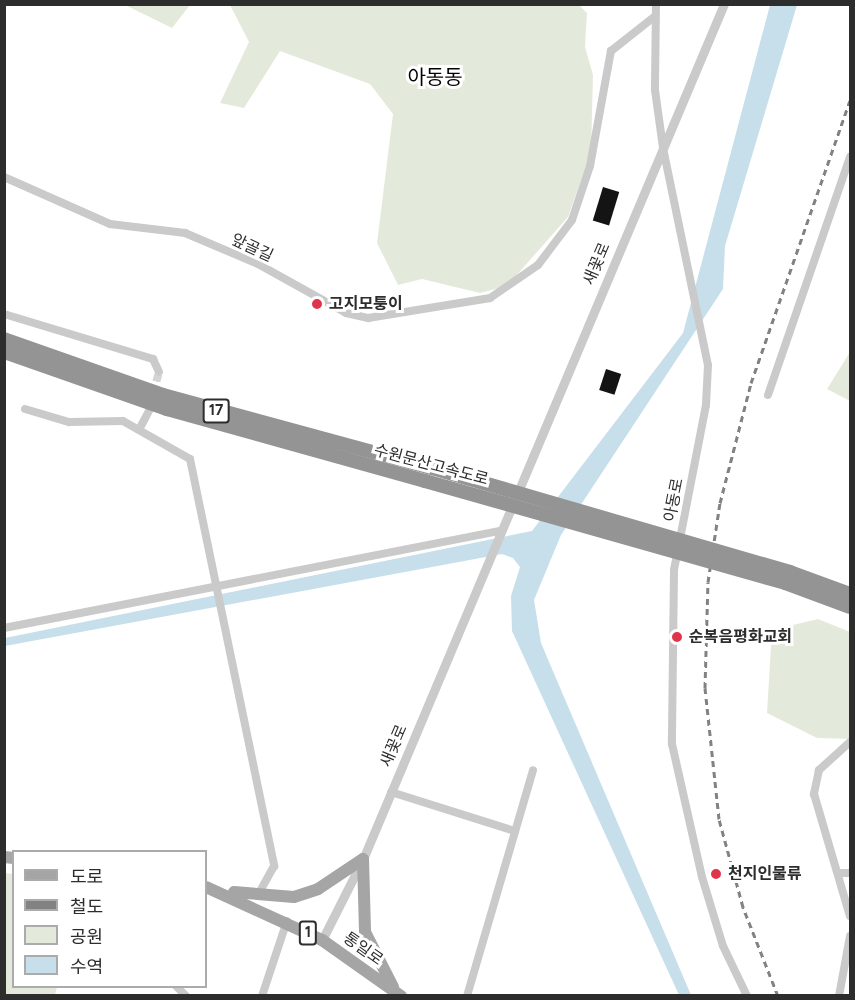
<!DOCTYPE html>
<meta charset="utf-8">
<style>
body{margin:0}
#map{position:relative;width:855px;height:1000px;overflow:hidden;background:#fff;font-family:Figtree,"Noto Sans KR",sans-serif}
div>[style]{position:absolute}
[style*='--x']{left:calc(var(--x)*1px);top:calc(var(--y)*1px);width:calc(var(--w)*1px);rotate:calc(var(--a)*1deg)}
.green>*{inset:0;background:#e4eadb}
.water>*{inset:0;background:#c7dfea}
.building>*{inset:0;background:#141414;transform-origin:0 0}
.minor-tunnel>*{height:8px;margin-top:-4px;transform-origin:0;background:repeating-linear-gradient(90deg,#d5d5d5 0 8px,transparent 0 12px)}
.minor>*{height:8px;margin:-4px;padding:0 4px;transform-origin:4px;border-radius:4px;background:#cacaca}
.tertiary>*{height:9px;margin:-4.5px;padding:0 4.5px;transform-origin:4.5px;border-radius:4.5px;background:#cacaca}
.primary>*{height:12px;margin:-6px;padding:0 6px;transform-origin:6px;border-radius:6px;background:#a5a5a5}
.motorway>*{height:14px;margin:-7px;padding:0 7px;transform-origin:7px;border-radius:7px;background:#949494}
.rail>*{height:3px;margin-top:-1.5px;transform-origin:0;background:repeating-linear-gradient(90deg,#828282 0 6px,transparent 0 10.5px)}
.motorway-bridge>*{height:14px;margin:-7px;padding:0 7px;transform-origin:7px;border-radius:7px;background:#949494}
.dots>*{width:16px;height:16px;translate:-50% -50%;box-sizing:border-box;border:3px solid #fff;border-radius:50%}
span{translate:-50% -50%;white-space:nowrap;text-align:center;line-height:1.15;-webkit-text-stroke:6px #fff;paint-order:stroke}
.shield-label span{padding:2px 4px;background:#fff;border:2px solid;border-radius:4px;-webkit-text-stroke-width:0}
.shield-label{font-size:15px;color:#2d2d2d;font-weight:700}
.street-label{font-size:16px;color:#2d2d2d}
.poi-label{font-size:16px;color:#2d2d2d;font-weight:700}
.left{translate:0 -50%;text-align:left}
.quarter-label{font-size:20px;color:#000}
.frame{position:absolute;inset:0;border:6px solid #2d2d2d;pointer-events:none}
.legend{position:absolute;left:12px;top:850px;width:195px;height:138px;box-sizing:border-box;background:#fff;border:2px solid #ababab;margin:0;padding:8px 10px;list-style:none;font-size:18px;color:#2d2d2d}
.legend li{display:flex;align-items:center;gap:12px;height:30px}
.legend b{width:30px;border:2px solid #ababab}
</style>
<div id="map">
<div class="green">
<i style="clip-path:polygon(578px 4px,587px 13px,585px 47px,593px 75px,591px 152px,568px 217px,507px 286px,480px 293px,422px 279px,398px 285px,377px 243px,393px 114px,370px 84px,280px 51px,244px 108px,220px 103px,249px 42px,230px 5px)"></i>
<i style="clip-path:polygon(125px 5px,190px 4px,190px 5px,172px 28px)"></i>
<i style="clip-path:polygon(850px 352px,850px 401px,827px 389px)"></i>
<i style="clip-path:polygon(818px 619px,850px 632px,850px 739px,817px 738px,767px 713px,772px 630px)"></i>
<i style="clip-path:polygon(5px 873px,13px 874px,14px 986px,57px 987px,55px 995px,5px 995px)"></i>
</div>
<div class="water">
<i style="clip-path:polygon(770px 5px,797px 5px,725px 246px,723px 289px,561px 535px,534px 600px,541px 643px,691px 995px,679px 995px,512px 631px,511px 596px,520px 567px,513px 558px,502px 554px,5px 646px,5px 638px,532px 531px,683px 333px)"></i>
</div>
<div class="building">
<i style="left:603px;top:187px;width:17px;height:35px;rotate:17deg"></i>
<i style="left:606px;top:369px;width:16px;height:22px;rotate:18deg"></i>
</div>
<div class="minor-tunnel">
<i style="--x:153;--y:393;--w:22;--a:-74"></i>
</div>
<div class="minor">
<i style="--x:656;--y:4;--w:86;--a:90.7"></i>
<i style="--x:655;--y:90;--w:59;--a:82.1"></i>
<i style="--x:663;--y:148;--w:222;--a:78.3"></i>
<i style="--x:708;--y:365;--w:40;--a:92.9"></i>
<i style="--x:706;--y:405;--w:168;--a:101"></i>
<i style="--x:674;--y:570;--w:174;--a:90.7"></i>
<i style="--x:672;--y:744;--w:136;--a:77.3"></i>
<i style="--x:702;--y:877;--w:72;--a:73.1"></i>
<i style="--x:723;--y:946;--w:55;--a:64.4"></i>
<i style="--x:4;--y:177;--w:116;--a:23.9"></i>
<i style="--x:110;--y:224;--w:76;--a:6.8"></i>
<i style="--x:185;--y:233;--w:79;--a:23"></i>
<i style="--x:258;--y:264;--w:101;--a:29.1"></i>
<i style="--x:346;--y:313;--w:23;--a:13"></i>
<i style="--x:368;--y:318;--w:124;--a:-9.3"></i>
<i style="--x:490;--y:298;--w:58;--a:-34.5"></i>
<i style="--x:538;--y:265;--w:56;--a:-52.9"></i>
<i style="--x:572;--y:220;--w:57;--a:-71.6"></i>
<i style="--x:590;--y:166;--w:117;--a:-79.7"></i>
<i style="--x:611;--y:51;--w:55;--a:-38.3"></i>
<i style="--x:4;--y:314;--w:156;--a:16.8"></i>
<i style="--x:153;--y:359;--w:14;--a:65"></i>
<i style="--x:768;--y:395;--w:252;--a:-71"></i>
<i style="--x:25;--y:409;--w:46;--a:16.5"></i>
<i style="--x:69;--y:422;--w:54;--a:-1.1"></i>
<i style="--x:123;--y:421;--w:77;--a:29.6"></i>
<i style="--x:190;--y:459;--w:416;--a:78.3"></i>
<i style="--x:274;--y:866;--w:33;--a:119"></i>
<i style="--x:141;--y:426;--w:17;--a:-62"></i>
<i style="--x:4;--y:628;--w:504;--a:-11.09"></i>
<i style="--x:850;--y:742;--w:42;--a:137.9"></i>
<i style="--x:819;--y:770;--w:25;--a:102"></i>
<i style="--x:814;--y:794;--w:127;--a:73.6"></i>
<i style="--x:391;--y:792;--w:130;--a:17.5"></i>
<i style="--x:838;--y:873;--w:12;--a:0"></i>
<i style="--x:176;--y:986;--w:14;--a:45"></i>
<i style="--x:262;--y:996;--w:79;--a:-71.6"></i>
<i style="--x:467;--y:996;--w:235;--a:-73.7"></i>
<i style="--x:839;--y:996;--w:61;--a:-79.6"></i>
</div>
<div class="tertiary">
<i style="--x:322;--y:940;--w:91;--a:-63.2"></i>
<i style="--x:363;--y:859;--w:928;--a:-67.11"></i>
</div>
<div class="primary">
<i style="--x:4;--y:857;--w:10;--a:6"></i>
<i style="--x:363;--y:859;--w:73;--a:88.4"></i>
<i style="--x:365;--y:932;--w:62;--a:63"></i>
<i style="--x:206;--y:887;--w:128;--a:24.6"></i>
<i style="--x:322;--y:940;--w:97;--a:35.3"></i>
<i style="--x:234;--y:892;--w:60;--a:4.8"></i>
<i style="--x:294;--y:897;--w:25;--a:-18"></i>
<i style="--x:318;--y:889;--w:54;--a:-33.7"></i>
</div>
<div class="motorway">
<i style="--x:4;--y:339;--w:169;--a:19.4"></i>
<i style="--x:163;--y:395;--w:279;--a:15.2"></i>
<i style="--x:4;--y:352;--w:173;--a:19.3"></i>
<i style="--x:167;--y:409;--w:268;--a:15.6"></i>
<i style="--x:790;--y:572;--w:64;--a:20.1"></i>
<i style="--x:785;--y:583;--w:69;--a:20.3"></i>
</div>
<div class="rail">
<i style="--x:778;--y:996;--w:96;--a:-111.5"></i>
<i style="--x:743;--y:907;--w:91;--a:-105.3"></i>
<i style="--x:719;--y:819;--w:132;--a:-96.1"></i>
<i style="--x:705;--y:688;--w:106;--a:-88.4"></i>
<i style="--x:708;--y:582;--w:80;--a:-81.4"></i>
<i style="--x:720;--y:503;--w:124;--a:-75.5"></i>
<i style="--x:751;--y:383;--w:299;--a:-70.7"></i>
</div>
<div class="motorway-bridge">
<i style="--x:432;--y:468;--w:373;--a:16.2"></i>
<i style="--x:425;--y:481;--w:374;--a:15.8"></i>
</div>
<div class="dots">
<i style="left:317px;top:304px;background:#df344b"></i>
<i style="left:677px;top:637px;background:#df344b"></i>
<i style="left:716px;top:874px;background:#df344b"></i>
</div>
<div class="shield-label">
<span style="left:216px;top:411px">17</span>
<span style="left:308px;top:933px">1</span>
</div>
<div class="street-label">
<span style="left:252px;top:248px;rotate:25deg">앞골길</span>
<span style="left:597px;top:264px;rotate:-67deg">새꽃로</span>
<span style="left:431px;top:465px;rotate:15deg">수원문산고속도로</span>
<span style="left:674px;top:500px;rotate:-79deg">아동로</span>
<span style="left:394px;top:746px;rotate:-67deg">새꽃로</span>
<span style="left:363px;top:949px;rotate:35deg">통일로</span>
</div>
<div class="poi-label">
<span class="left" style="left:329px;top:304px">고지모퉁이</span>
<span class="left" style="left:689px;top:637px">순복음평화교회</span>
<span class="left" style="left:728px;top:874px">천지인물류</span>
</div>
<div class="quarter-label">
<span style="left:435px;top:77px">아동동</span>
</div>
<div class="frame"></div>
<ul class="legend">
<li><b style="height:8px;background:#a5a5a5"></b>도로</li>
<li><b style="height:8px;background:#828282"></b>철도</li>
<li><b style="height:16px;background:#e4eadb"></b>공원</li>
<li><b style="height:16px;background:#c7dfea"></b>수역</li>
</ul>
</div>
